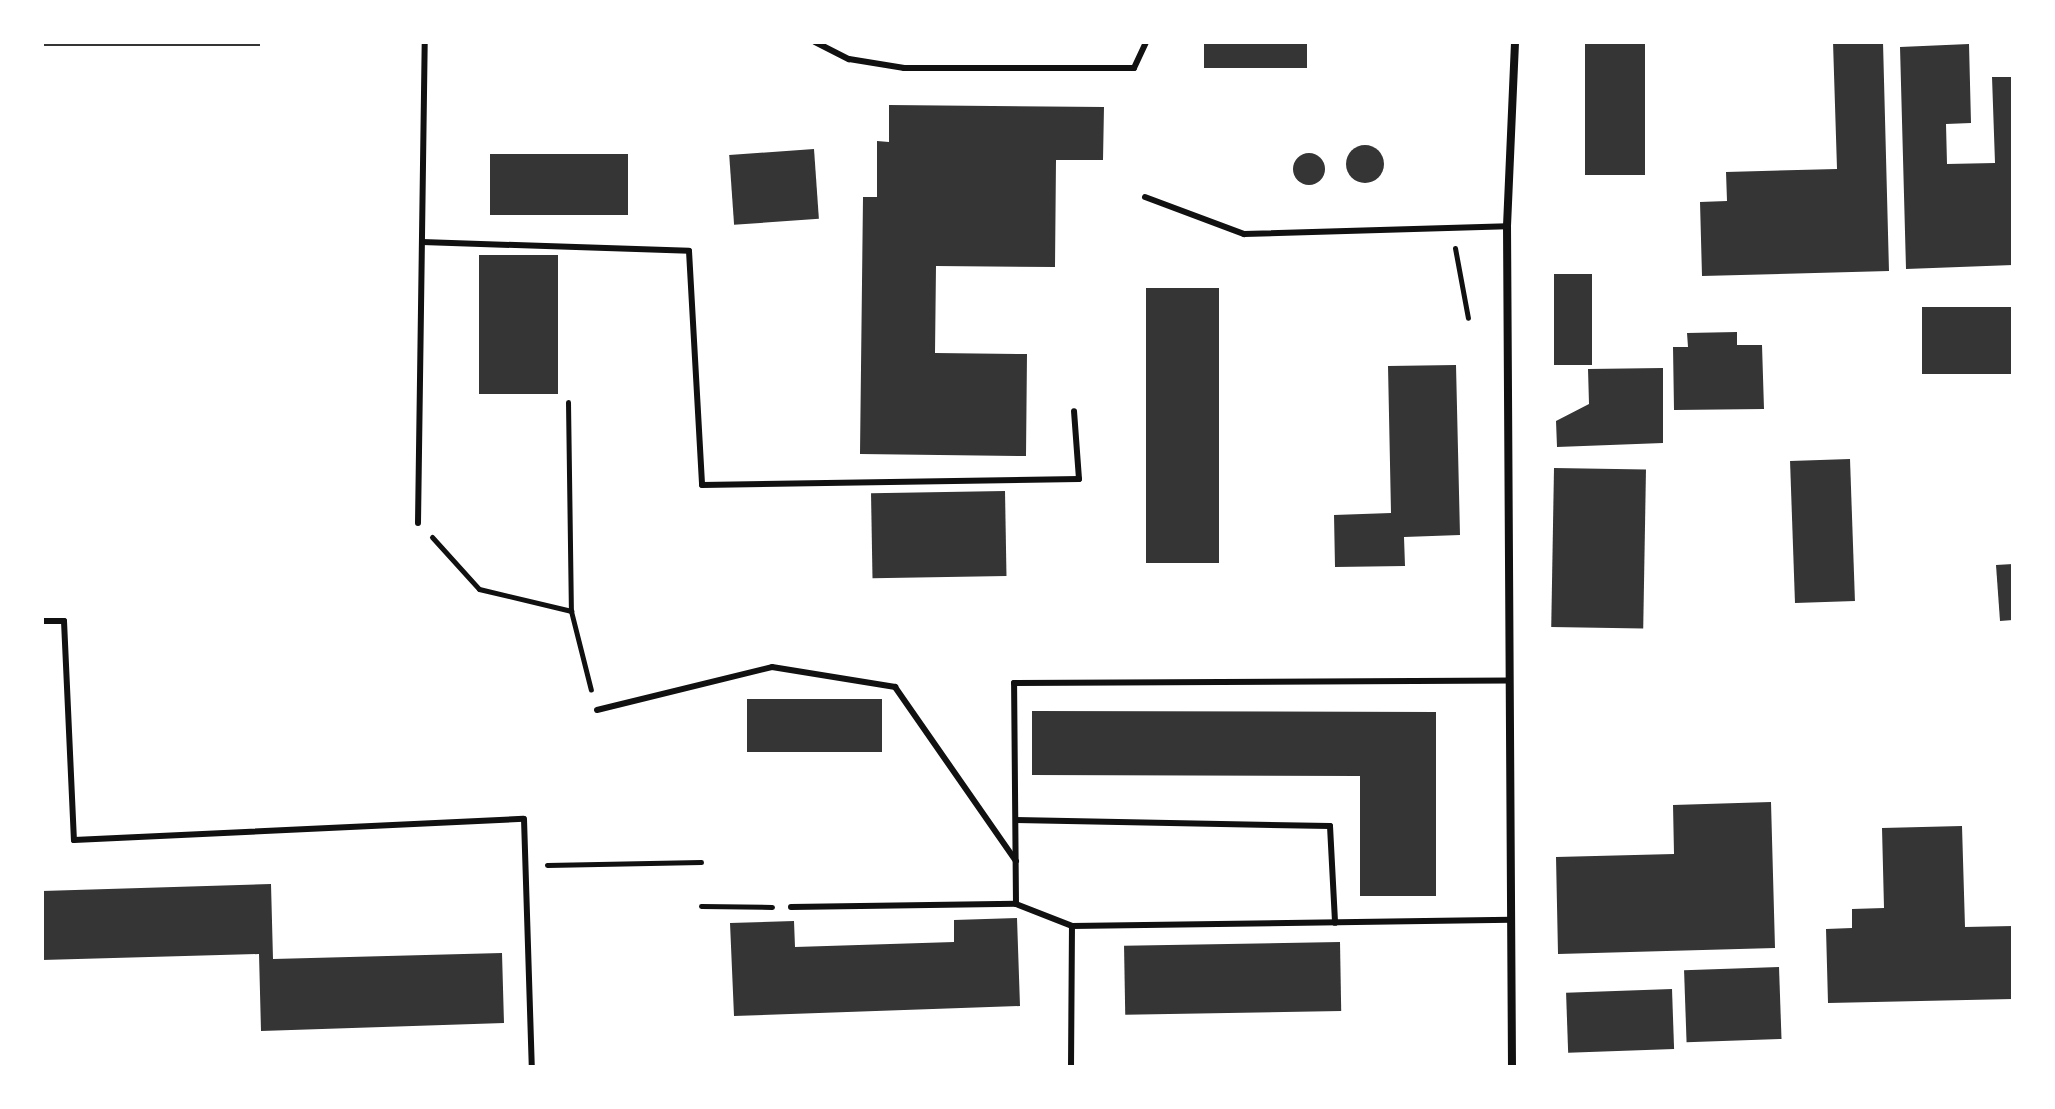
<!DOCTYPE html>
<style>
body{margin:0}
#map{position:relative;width:2055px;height:1109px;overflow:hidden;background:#fff;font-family:Commissioner,sans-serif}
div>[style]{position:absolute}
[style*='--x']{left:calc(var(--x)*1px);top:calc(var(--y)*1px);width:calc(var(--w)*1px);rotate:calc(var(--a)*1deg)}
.building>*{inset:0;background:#353535;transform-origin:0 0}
.round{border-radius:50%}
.path>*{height:5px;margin:-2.5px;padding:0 2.5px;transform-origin:2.5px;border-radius:2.5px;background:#111}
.service>*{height:6px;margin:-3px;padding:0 3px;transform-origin:3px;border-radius:3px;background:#111}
.minor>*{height:8px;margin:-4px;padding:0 4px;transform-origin:4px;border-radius:4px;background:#111}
span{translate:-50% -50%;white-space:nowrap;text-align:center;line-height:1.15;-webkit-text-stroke:7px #fff;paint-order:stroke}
.frame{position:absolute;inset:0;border:44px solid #fff;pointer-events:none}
</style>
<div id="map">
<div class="building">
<i style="left:42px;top:42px;width:218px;height:4px"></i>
<i style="left:1204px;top:42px;width:103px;height:26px"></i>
<i style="left:1585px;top:42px;width:60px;height:133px"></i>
<i style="clip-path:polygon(1833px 42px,1883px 42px,1889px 271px,1702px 276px,1700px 202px,1727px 201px,1726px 172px,1837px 169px)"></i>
<i style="clip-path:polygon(1969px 44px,1971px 123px,1946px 124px,1947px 164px,1995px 163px,1992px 77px,2013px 77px,2013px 265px,1906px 269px,1900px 47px)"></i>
<i style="clip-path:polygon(889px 105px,1104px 107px,1103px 160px,1056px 160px,1055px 267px,936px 266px,935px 353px,1027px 354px,1026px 456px,860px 454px,863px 197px,877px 197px,877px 141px,889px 142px)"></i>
<i class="round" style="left:1346px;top:145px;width:38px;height:38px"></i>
<i style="left:814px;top:149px;width:70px;height:85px;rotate:86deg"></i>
<i class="round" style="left:1293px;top:153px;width:32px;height:32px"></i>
<i style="left:490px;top:154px;width:138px;height:61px"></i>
<i style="left:558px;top:255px;width:139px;height:79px;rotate:90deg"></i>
<i style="left:1554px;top:274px;width:38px;height:91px"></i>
<i style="left:1146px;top:288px;width:73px;height:275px"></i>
<i style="left:2013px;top:307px;width:67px;height:91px;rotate:90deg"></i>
<i style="clip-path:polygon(1737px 332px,1737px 345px,1762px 345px,1764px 409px,1674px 410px,1673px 347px,1688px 347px,1687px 333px)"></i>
<i style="clip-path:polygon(1456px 365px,1460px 535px,1404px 537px,1405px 566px,1335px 567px,1334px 515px,1391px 513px,1388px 366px)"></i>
<i style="clip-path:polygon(1663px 368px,1663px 443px,1557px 447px,1556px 421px,1589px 404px,1588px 369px)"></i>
<i style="left:1850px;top:459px;width:142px;height:60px;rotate:88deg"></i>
<i style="left:1554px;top:468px;width:92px;height:159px;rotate:1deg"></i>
<i style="left:1005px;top:491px;width:85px;height:134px;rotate:89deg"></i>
<i style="clip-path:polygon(2013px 564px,2013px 620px,2000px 621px,1996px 565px)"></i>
<i style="left:882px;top:699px;width:53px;height:135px;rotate:90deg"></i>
<i style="clip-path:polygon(1032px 711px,1436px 712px,1436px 896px,1360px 896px,1360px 776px,1032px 775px)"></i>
<i style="clip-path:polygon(1771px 802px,1775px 948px,1558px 954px,1556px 857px,1674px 854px,1673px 805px)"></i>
<i style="clip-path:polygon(1962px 826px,1965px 927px,2013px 926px,2013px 999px,1828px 1003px,1826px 929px,1852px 928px,1852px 909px,1884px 908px,1882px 828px)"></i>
<i style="clip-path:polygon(271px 884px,273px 959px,502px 953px,504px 1023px,261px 1031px,259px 954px,42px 960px,42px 891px)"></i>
<i style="clip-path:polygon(1017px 918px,1020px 1006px,734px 1016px,730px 923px,794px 921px,795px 947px,954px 942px,954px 920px)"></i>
<i style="left:1340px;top:942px;width:69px;height:216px;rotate:89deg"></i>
<i style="left:1779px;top:967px;width:72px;height:95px;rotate:88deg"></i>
<i style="left:1672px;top:989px;width:60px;height:106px;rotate:88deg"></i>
</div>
<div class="path">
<i style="--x:1455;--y:248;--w:71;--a:79.5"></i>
<i style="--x:568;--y:402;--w:209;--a:89.2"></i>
<i style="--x:432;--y:537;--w:70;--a:47.9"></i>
<i style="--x:479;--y:589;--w:95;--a:13.4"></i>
<i style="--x:571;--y:611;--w:81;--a:75.8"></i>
<i style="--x:547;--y:865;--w:154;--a:-1.1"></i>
<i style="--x:701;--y:906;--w:71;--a:0.8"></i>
</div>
<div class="service">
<i style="--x:815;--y:42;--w:38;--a:27"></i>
<i style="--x:849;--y:59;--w:56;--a:9.3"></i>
<i style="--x:904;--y:68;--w:230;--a:0"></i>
<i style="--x:1134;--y:68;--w:29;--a:-65"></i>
<i style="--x:1145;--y:197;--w:106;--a:20.5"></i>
<i style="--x:1244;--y:234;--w:263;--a:-1.7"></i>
<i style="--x:422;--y:242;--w:267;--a:1.9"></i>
<i style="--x:689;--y:251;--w:234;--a:86.8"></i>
<i style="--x:702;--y:485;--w:377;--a:-0.9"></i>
<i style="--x:1079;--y:479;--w:68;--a:-94.2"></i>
<i style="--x:418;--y:523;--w:481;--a:-89.2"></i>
<i style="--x:42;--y:621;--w:22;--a:0"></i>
<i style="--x:64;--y:621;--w:219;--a:87.4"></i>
<i style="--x:74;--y:840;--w:450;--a:-2.7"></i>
<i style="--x:524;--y:819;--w:248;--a:88.2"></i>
<i style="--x:597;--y:710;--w:180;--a:-13.8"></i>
<i style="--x:772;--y:667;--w:125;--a:9.2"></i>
<i style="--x:895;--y:687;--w:212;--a:55.2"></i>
<i style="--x:1016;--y:820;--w:314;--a:1.1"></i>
<i style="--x:1330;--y:826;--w:97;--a:87"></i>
<i style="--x:1016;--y:904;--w:221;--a:-90.5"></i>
<i style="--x:1014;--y:683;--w:496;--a:-0.3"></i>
<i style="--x:791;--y:907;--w:225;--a:-0.8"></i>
<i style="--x:1016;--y:904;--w:60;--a:21.4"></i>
<i style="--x:1071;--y:1067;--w:141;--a:-89.6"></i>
<i style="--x:1072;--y:926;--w:439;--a:-0.8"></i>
</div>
<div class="minor">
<i style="--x:1512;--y:1067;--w:841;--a:-90.34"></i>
<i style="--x:1507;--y:226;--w:184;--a:-87.5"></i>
</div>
<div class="frame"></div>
</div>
